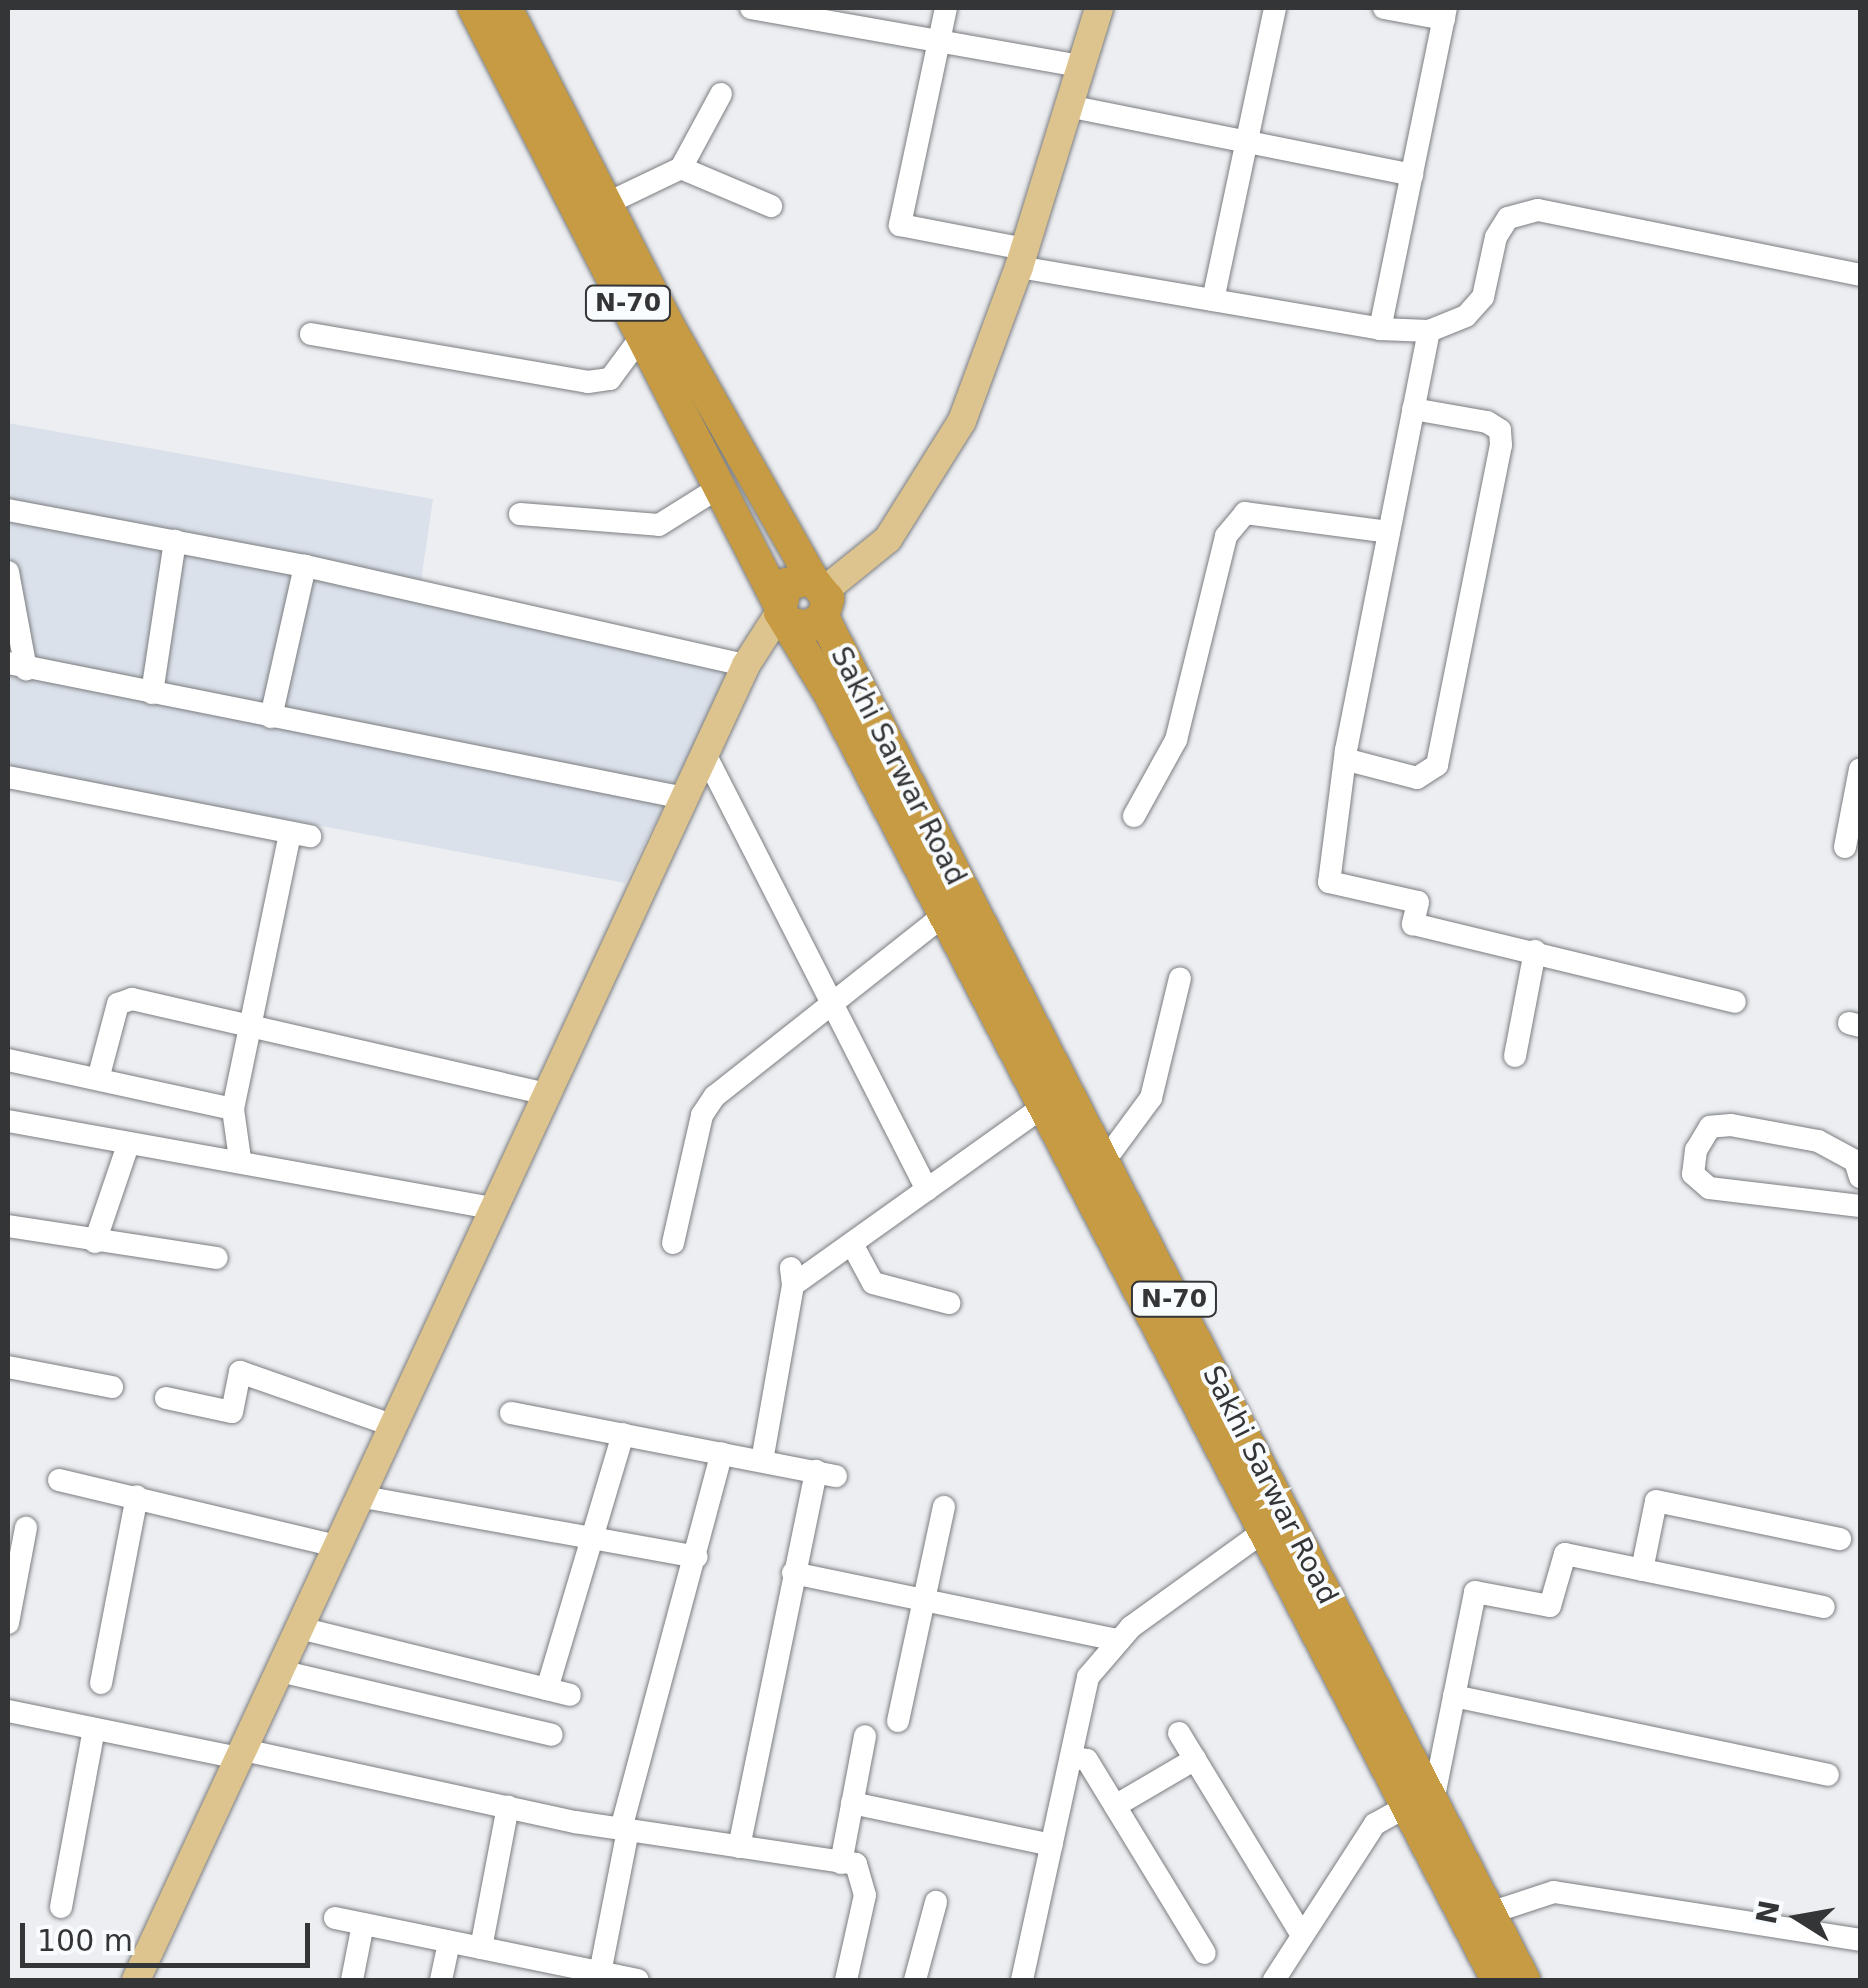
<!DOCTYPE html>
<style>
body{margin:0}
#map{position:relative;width:1868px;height:1988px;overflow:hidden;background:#eceef1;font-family:"DejaVu Sans",sans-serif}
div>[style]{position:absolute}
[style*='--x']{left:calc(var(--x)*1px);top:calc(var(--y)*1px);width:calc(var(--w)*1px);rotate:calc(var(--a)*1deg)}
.built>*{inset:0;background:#dae1ea}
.roads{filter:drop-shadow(0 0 2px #7b7d80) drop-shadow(0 0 2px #7b7d80)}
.minor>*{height:22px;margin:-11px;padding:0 11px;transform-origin:11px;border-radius:11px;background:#fff}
.major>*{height:28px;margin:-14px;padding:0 14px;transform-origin:14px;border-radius:14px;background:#ddc38e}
.highway>*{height:32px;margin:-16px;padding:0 16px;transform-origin:16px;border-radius:16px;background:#c69b43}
span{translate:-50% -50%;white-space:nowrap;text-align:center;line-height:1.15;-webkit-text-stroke:8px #f9fcfe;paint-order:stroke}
.shield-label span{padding:2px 8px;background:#f9fcfe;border:2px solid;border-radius:8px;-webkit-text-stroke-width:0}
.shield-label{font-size:25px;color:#343536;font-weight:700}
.street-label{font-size:28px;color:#343536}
.frame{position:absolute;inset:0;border:10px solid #343536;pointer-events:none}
.north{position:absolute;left:1748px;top:1868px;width:100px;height:100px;-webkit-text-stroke:8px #f9fcfe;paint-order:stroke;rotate:281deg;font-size:28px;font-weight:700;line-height:40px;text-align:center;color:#343536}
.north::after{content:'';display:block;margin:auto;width:35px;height:45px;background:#343536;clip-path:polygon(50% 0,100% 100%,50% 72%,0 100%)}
.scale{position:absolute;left:20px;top:1923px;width:290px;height:45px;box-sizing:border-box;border:5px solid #343536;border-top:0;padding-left:12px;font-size:30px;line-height:35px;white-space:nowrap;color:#343536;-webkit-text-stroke:8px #f9fcfe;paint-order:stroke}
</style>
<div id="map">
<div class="built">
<i style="clip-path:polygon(8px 423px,433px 499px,420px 588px,738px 656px,625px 883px,8px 767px)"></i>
</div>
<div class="roads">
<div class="minor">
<i style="--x:751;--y:8;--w:335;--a:10"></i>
<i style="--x:946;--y:8;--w:222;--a:102"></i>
<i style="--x:900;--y:225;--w:127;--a:10.9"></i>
<i style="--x:1384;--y:8;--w:61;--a:10.4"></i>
<i style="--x:1068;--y:106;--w:351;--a:11.3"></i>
<i style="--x:681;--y:168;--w:98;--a:22.9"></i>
<i style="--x:606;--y:204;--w:83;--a:-25.6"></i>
<i style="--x:681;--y:168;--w:84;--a:-61.6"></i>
<i style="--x:1019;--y:267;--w:366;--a:9.7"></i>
<i style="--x:1380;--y:329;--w:49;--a:2.3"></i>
<i style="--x:1429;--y:331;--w:40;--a:-22"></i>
<i style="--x:1466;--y:316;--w:25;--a:-48"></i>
<i style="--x:1483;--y:297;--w:61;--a:-77.8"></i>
<i style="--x:1496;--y:237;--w:22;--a:-58"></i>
<i style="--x:1508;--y:218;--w:31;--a:-15"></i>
<i style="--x:1538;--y:210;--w:328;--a:11.4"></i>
<i style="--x:1213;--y:300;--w:299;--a:-78"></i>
<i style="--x:1380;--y:329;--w:328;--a:-78.4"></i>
<i style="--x:1429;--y:331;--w:427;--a:101.2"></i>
<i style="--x:1346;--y:750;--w:133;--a:97.3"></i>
<i style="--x:1329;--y:882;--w:91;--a:12.7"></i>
<i style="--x:1418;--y:902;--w:23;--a:103"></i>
<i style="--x:1413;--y:924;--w:331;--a:13.6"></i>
<i style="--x:311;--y:334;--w:281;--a:9.8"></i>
<i style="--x:588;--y:382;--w:22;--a:-8"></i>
<i style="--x:610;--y:379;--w:57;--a:-53.5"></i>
<i style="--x:8;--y:510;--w:302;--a:10.7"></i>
<i style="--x:305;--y:566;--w:452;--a:12.7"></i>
<i style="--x:520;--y:514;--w:139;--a:4.5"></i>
<i style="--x:659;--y:525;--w:75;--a:-32"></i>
<i style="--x:8;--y:572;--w:99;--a:79.5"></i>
<i style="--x:8;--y:663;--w:689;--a:11.29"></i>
<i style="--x:152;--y:693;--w:154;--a:-81.4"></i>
<i style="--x:271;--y:717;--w:155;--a:-77.3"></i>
<i style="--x:705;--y:754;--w:489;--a:63"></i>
<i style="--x:1348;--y:760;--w:71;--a:14.6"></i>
<i style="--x:1417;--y:778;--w:24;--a:-33"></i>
<i style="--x:1437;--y:765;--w:326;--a:-78.7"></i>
<i style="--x:1501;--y:445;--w:15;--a:-94"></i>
<i style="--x:1500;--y:430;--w:15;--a:-148"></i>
<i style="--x:1487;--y:422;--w:75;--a:-170"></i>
<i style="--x:8;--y:777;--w:308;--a:11.1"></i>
<i style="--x:1134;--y:816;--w:87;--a:-61.1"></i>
<i style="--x:1176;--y:740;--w:210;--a:-76.2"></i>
<i style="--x:1226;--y:536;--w:30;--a:-50"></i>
<i style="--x:1245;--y:513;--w:145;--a:7.5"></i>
<i style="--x:1845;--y:847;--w:79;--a:-79.1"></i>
<i style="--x:1849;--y:1023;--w:11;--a:15"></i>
<i style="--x:1515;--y:1056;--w:107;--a:-79.2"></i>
<i style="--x:8;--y:1060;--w:230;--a:12.3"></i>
<i style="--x:98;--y:1079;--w:78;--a:-75.1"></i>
<i style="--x:118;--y:1004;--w:15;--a:-20"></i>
<i style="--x:132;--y:999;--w:425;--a:12.9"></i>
<i style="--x:8;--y:1121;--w:492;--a:10.2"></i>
<i style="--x:240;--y:1159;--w:50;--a:-98"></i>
<i style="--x:233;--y:1109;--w:282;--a:-78.3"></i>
<i style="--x:1103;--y:1163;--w:81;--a:-53.6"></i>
<i style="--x:1151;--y:1098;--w:123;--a:-76.4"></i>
<i style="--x:1860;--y:1177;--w:17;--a:-107"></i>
<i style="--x:1855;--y:1161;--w:42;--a:-151.6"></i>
<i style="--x:1818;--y:1141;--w:88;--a:-169.6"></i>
<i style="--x:1731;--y:1125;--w:21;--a:175"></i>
<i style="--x:1710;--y:1127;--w:27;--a:121"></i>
<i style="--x:1696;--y:1150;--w:24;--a:97"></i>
<i style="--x:1693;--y:1174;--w:21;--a:41"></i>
<i style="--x:1709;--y:1188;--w:152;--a:6.8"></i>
<i style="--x:8;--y:1226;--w:211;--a:8.7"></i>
<i style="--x:95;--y:1242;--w:102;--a:-71.2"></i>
<i style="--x:673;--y:1243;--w:131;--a:-77.2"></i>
<i style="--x:702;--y:1115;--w:23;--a:-56"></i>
<i style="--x:715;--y:1096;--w:292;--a:-38.3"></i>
<i style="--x:852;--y:1244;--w:44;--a:61.7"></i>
<i style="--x:873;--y:1283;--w:79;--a:14.7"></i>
<i style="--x:793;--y:1285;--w:307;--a:-35.5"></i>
<i style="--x:8;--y:1367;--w:106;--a:10.9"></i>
<i style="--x:166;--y:1398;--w:67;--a:12"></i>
<i style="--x:232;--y:1412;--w:41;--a:-78.7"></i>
<i style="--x:240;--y:1372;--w:160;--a:19.3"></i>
<i style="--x:511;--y:1413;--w:331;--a:11"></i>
<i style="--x:762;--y:1461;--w:179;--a:-80"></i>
<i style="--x:793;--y:1285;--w:17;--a:-97"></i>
<i style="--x:59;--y:1480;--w:285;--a:13.4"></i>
<i style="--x:358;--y:1496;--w:344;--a:10.2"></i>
<i style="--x:1642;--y:1570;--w:70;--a:-78.5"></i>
<i style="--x:1656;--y:1501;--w:188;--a:11.7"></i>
<i style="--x:793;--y:1573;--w:331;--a:11.7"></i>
<i style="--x:8;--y:1623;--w:97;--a:-79.3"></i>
<i style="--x:300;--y:1628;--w:278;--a:13.9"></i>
<i style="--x:280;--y:1671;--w:279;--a:13.2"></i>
<i style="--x:101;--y:1683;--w:190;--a:-79.1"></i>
<i style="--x:547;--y:1689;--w:266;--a:-73.4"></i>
<i style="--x:1454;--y:1696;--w:382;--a:11.9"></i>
<i style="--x:8;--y:1711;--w:237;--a:11.5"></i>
<i style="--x:898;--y:1721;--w:219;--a:-77.9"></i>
<i style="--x:1179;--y:1733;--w:237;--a:58.7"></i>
<i style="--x:244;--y:1750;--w:339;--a:12.3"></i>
<i style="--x:575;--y:1822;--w:284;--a:8.5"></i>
<i style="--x:856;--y:1864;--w:32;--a:74"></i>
<i style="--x:865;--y:1895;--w:87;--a:102.6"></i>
<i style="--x:1071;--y:1757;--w:16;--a:11"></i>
<i style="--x:1087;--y:1760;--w:226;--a:58.6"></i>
<i style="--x:1433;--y:1801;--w:213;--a:-78.6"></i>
<i style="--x:1475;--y:1592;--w:76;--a:10.6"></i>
<i style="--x:1550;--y:1606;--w:54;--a:-73.9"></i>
<i style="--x:1565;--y:1554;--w:264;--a:11.6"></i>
<i style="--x:852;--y:1803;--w:204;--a:11.9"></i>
<i style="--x:1115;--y:1806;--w:93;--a:-30.4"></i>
<i style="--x:621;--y:1829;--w:389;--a:-75"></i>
<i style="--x:739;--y:1847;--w:384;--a:-78.4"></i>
<i style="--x:841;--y:1863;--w:129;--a:-79.3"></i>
<i style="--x:61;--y:1907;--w:181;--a:-79.5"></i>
<i style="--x:1490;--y:1913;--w:67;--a:-18.2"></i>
<i style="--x:1554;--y:1892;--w:310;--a:8.9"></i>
<i style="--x:335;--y:1918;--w:309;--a:11.6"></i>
<i style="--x:481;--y:1948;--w:144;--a:-79.2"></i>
<i style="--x:600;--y:1973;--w:146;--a:-78.9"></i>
<i style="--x:352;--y:1980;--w:57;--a:-78.9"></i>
<i style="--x:441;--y:1980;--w:39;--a:-78"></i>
<i style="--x:915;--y:1980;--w:81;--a:-74.9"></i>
<i style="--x:1022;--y:1980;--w:310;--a:-77.7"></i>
<i style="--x:1088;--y:1677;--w:66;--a:-49.3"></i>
<i style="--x:1131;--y:1627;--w:159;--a:-35.8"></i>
<i style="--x:1274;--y:1980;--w:186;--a:-57.1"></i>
<i style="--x:1375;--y:1824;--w:37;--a:-29"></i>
</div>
<div class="major">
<i style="--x:825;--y:590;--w:81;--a:-39"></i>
<i style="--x:888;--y:539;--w:139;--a:-57.9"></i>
<i style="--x:962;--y:421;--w:164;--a:-69.7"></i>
<i style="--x:1019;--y:267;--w:271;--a:-72.8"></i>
<i style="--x:136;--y:1980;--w:1450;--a:-65.11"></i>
<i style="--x:746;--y:665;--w:63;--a:-57.3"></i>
</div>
<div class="highway">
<i style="--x:474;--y:8;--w:667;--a:62.9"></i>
<i style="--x:506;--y:8;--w:356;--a:62.9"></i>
<i style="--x:668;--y:325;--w:292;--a:60.4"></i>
<i style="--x:823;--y:617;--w:1533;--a:62.78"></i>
<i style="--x:790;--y:623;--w:18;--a:13"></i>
<i style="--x:808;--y:627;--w:18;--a:-34"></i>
<i style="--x:823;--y:617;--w:19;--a:-74"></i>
<i style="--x:828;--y:599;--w:26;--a:-129"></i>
<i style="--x:812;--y:579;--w:26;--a:169"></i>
<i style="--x:786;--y:584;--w:29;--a:102"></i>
<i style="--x:780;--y:612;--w:100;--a:58.8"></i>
<i style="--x:832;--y:698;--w:1444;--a:62.58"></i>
</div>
</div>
<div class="shield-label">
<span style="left:628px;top:303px">N-70</span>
<span style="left:1174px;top:1299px">N-70</span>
</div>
<div class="street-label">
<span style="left:898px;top:766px;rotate:63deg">Sakhi Sarwar Road</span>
<span style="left:1270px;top:1485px;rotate:63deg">Sakhi Sarwar Road</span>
</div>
<div class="frame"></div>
<div class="north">N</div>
<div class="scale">100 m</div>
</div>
